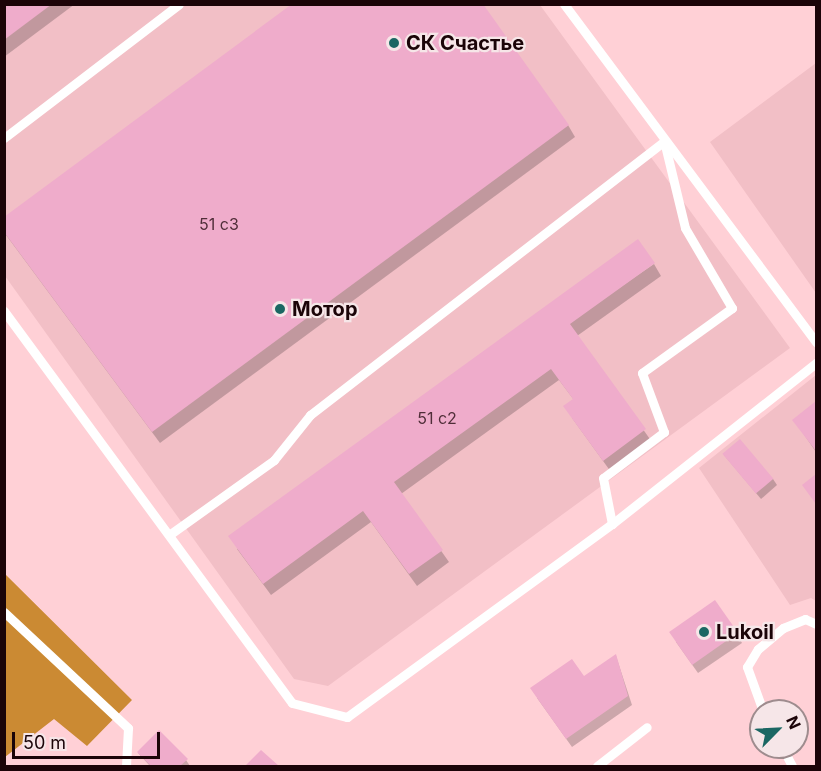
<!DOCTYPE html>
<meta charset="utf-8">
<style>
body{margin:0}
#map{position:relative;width:821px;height:771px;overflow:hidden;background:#ffd0d6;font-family:Inter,sans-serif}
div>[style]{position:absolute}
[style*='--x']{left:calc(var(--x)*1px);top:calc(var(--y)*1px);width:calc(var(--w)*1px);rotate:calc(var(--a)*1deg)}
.built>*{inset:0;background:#f2bfc6}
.forest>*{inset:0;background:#cb8a33}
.shadow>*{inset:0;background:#0003}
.building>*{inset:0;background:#efaccb;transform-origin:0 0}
.lane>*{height:9px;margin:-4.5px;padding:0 4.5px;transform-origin:4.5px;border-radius:4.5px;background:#fff}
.dots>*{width:16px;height:16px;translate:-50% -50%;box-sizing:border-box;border:3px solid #f6e6e8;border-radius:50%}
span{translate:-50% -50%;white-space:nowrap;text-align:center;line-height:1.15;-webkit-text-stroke:4.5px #f6e6e8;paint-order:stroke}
.number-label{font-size:16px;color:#502e39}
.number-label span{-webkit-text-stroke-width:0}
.poi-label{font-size:20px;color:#1b0408;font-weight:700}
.left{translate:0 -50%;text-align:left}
.frame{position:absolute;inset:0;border:6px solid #1b0408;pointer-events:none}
.north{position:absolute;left:749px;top:699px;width:60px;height:60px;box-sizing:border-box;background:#f6e6e8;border:2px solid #9e8c8e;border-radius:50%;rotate:66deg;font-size:16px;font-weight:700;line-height:24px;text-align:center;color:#1b0408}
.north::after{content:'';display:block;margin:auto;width:21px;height:27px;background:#1b6763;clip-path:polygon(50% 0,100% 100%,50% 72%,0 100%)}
.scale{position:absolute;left:12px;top:732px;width:148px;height:27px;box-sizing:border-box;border:3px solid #1b0408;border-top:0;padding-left:8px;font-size:18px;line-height:21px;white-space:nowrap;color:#1b0408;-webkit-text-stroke:4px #f6e6e8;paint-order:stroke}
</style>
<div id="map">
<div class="built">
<i style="clip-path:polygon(4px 5px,540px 5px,790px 348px,328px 686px,294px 679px,5px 276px)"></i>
<i style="clip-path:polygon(816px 63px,816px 293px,710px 142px)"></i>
<i style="clip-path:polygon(816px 375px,816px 601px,811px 598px,790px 605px,699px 468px)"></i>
</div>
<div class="forest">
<i style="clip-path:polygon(5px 574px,132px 700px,87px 746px,54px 719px,5px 757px)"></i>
</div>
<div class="shadow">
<i style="clip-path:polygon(4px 4px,75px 4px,4px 57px)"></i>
<i style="clip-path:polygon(568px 125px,575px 137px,160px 443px,6px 235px)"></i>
<i style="clip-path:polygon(654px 264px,661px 276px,577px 336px,652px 442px,611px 472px,572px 418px,574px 400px,559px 380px,401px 494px,449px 562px,417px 586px,371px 522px,271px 595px,237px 549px)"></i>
<i style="clip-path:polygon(816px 403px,816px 452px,794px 420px)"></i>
<i style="clip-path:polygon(724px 455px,773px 479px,777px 485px,761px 499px)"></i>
<i style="clip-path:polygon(737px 634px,742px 643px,698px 673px,676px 642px)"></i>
<i style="clip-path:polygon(616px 656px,632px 705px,572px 747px,537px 698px,584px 678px)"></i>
<i style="clip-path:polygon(138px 753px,186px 760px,190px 766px,150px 766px)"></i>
</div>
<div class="building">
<i style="clip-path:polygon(4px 4px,52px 4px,4px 40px)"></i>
<i style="clip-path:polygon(292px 4px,483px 4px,569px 125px,152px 432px,4px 232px,4px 217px)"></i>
<i style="clip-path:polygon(638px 239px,655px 263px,570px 324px,646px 429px,603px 461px,563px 406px,573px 399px,551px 369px,394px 482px,443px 550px,409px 574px,363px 511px,263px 584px,228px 536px)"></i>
<i style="clip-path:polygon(816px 401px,816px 451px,792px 420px)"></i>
<i style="left:740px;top:439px;width:52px;height:23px;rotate:50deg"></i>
<i style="clip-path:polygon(816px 474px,816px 504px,802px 485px)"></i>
<i style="left:715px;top:600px;width:40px;height:56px;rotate:55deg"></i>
<i style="clip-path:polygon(616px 654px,628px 696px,566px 739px,530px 688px,572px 659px,584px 676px)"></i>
<i style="clip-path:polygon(159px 730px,188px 759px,180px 766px,151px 766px,137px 752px)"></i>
<i style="clip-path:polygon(261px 750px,279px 766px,245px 766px)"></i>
</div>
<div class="lane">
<i style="--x:564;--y:4;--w:422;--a:53.3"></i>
<i style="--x:4;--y:138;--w:220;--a:-37.4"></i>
<i style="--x:4;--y:311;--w:486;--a:53.7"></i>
<i style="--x:292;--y:703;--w:57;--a:14.3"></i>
<i style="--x:347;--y:717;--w:328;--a:-36.1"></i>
<i style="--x:612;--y:524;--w:260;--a:-38.3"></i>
<i style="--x:169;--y:535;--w:129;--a:-35.5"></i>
<i style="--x:274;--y:460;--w:58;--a:-51.3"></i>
<i style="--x:310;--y:415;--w:448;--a:-37.7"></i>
<i style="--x:664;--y:141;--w:89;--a:76.4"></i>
<i style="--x:685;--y:228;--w:93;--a:59.6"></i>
<i style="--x:732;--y:308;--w:111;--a:144.2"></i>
<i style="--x:642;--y:373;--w:63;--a:69.6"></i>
<i style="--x:664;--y:432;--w:76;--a:143"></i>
<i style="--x:603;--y:478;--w:47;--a:78.9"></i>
<i style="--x:4;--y:612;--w:170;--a:43.1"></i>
<i style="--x:128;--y:728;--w:38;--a:93"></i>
<i style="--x:763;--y:711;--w:47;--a:-110"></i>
<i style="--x:747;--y:667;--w:21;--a:-59"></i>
<i style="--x:758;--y:649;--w:33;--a:-40"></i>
<i style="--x:783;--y:628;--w:24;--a:-22"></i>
<i style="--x:805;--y:619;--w:12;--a:24"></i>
<i style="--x:782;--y:747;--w:21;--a:62"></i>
<i style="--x:597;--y:766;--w:63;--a:-38"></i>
</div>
<div class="dots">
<i style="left:394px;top:43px;background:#1b6763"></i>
<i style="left:280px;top:309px;background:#1b6763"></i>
<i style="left:704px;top:632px;background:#1b6763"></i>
</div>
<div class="number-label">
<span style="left:219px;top:224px">51 с3</span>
<span style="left:437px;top:418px">51 с2</span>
</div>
<div class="poi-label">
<span class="left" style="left:406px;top:43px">СК Счастье</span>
<span class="left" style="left:292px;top:309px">Мотор</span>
<span class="left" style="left:716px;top:632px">Lukoil</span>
</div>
<div class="frame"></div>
<div class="north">N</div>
<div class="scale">50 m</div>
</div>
